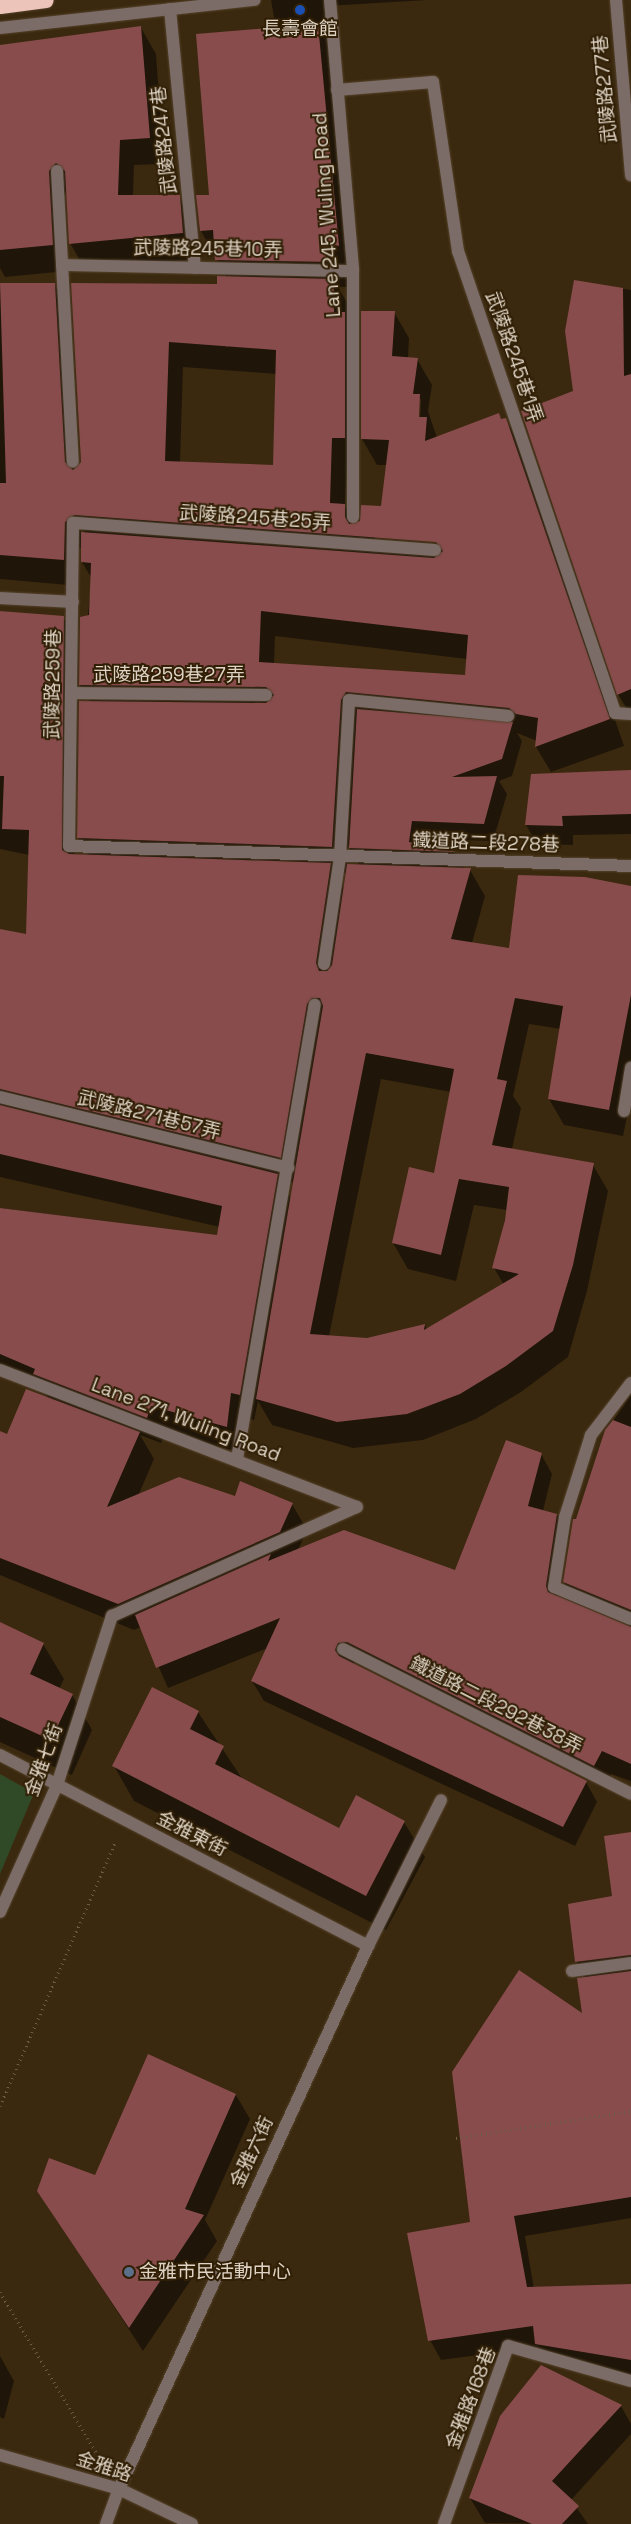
<!DOCTYPE html>
<meta charset="utf-8">
<style>
body{margin:0}
#map{position:relative;width:631px;height:2524px;overflow:hidden;background:#3b290f;font-family:"Space Grotesk","Noto Sans TC",sans-serif}
div>[style]{position:absolute}
[style*='--x']{left:calc(var(--x)*1px);top:calc(var(--y)*1px);width:calc(var(--w)*1px);rotate:calc(var(--a)*1deg)}
.green>*{inset:0;background:#304927}
.shadow>*{inset:0;background:#0007}
.building>*{inset:0;background:#884c4c}
.path>*{height:3px;margin-top:-1.5px;transform-origin:0;background:repeating-linear-gradient(90deg,#6c5c45 0 1px,transparent 0 5px)}
.roads{filter:drop-shadow(0 0 1px #55442c) drop-shadow(0 0 1px #55442c)}
.minor>*{height:12px;margin:-6px;padding:0 6px;transform-origin:6px;border-radius:6px;background:#7c6c68}
.highway>*{height:15px;margin:-7.5px;padding:0 7.5px;transform-origin:7.5px;border-radius:7.5px;background:#ecc4ba}
.dots>*{width:14px;height:14px;translate:-50% -50%;box-sizing:border-box;border:2px solid #301f05;border-radius:50%}
span{translate:-50% -50%;white-space:nowrap;text-align:center;line-height:1.15;-webkit-text-stroke:4px #301f05;paint-order:stroke}
.poi-label{font-size:19px;color:#ded3c4}
.left{translate:0 -50%;text-align:left}
.street-label{font-size:19px;color:#ded3c4}
</style>
<div id="map">
<div class="green">
<i style="clip-path:polygon(0 1774px,34px 1793px,0 1874px)"></i>
</div>
<div class="shadow">
<i style="clip-path:polygon(evenodd,271px 0,427px 0,327px 6px,348px 287px,338px 287px,349px 306px,359px 464px,347px 463px,345px 507px,356px 525px,382px 508px,387px 465px,377px 465px,362px 439px,394px 312px,409px 338px,408px 358px,417px 359px,432px 385px,428px 411px,437px 438px,505px 419px,520px 445px,565px 577px,562px 578px,572px 595px,624px 746px,551px 772px,536px 747px,537px 741px,517px 733px,522px 741px,512px 776px,499px 781px,507px 794px,493px 841px,421px 839px,420px 846px,455px 853px,465px 869px,470px 870px,485px 896px,472px 943px,510px 949px,631px 888px,631px 1097px,623px 1136px,564px 1125px,549px 1099px,561px 1029px,529px 1024px,513px 1096px,521px 1108px,512px 1149px,593px 1165px,608px 1191px,587px 1291px,568px 1357px,521px 1392px,476px 1419px,423px 1440px,353px 1448px,272px 1425px,258px 1401px,254px 1420px,246px 1418px,242px 1453px,166px 1432px,161px 1443px,140px 1435px,154px 1459px,138px 1496px,236px 1497px,292px 1504px,307px 1530px,298px 1550px,456px 1571px,541px 1454px,552px 1474px,543px 1511px,557px 1515px,568px 1535px,558px 1598px,631px 1627px,631px 1781px,611px 1774px,606px 1786px,359px 1661px,351px 1664px,586px 1782px,597px 1802px,575px 1846px,264px 1701px,252px 1681px,268px 1648px,168px 1688px,141px 1627px,134px 1630px,0 1575px,0 1432px,8px 1436px,49px 1399px,44px 1392px,0 1373px,0 1208px,218px 1236px,220px 1227px,0 1177px,0 931px,28px 936px,29px 855px,0 849px,0 611px,63px 617px,78px 643px,75px 854px,88px 855px,78px 838px,91px 703px,80px 685px,92px 579px,82px 562px,82px 546px,79px 549px,79px 586px,0 579px,0 284px,54px 284px,69px 310px,78px 467px,82px 462px,73px 284px,219px 285px,227px 278px,201px 231px,198px 196px,211px 196px,276px 29px,271px 0,183px 367px,277px 374px,274px 466px,180px 463px,183px 367px,271px 0,418px 399px,421px 399px,420px 423px,417px 423px,418px 399px,271px 0,71px 509px,85px 533px,82px 533px,71px 509px,271px 0,375px 536px,442px 541px,442px 544px,375px 539px,375px 536px,271px 0,275px 636px,467px 659px,466px 676px,274px 664px,275px 636px,271px 0,348px 845px,360px 866px,347px 865px,348px 845px,271px 0,335px 872px,347px 873px,345px 890px,335px 872px,271px 0,381px 1079px,451px 1092px,435px 1175px,393px 1243px,408px 1269px,456px 1281px,474px 1205px,507px 1210px,494px 1268px,504px 1285px,427px 1330px,425px 1325px,367px 1340px,329px 1336px,381px 1079px,271px 0,279px 1179px,294px 1183px,291px 1199px,279px 1179px)"></i>
<i style="clip-path:polygon(141px 28px,156px 54px,164px 164px,134px 165px,133px 196px,179px 196px,194px 223px,198px 259px,85px 269px,70px 243px,67px 190px,63px 198px,67px 271px,5px 277px,0 268px,0 47px)"></i>
<i style="clip-path:polygon(575px 282px,631px 290px,631px 716px,618px 694px,574px 391px)"></i>
<i style="clip-path:polygon(631px 772px,631px 834px,573px 835px,573px 845px,537px 844px,526px 825px)"></i>
<i style="clip-path:polygon(631px 1395px,631px 1625px,576px 1602px,564px 1582px,577px 1521px,606px 1431px)"></i>
<i style="clip-path:polygon(0 1624px,43px 1644px,64px 1679px,59px 1689px,72px 1695px,92px 1730px,72px 1775px,0 1742px)"></i>
<i style="clip-path:polygon(198px 1712px,243px 1780px,339px 1830px,404px 1822px,425px 1857px,386px 1930px,134px 1801px,114px 1766px)"></i>
<i style="clip-path:polygon(631px 1833px,631px 2218px,525px 2236px,534px 2289px,631px 2284px,631px 2377px,548px 2364px,538px 2347px,441px 2360px,430px 2340px,472px 2223px,584px 2016px,586px 1979px,577px 1962px,569px 1905px,614px 1897px)"></i>
<i style="clip-path:polygon(236px 2095px,250px 2119px,205px 2220px,217px 2241px,143px 2351px,39px 2191px,95px 2177px)"></i>
<i style="clip-path:polygon(0 2356px,14px 2381px,4px 2419px,0 2417px)"></i>
<i style="clip-path:polygon(621px 2406px,631px 2424px,631px 2434px,571px 2500px,588px 2524px,485px 2523px,470px 2498px)"></i>
</div>
<div class="building">
<i style="clip-path:polygon(318px 24px,339px 246px,335px 245px,334px 262px,215px 260px,213px 230px,200px 231px,196px 195px,209px 195px,196px 34px)"></i>
<i style="clip-path:polygon(141px 26px,150px 138px,120px 140px,118px 195px,180px 195px,183px 233px,69px 244px,65px 171px,56px 163px,49px 171px,53px 245px,0 250px,0 45px)"></i>
<i style="clip-path:polygon(evenodd,217px 276px,334px 279px,334px 312px,345px 312px,345px 438px,332px 438px,330px 503px,345px 504px,345px 517px,349px 524px,360px 521px,361px 505px,381px 506px,389px 440px,361px 439px,361px 311px,395px 311px,392px 356px,418px 358px,413px 394px,420px 394px,419px 417px,427px 417px,425px 441px,499px 413px,501px 419px,506px 418px,610px 719px,535px 747px,538px 718px,516px 714px,509px 708px,346px 692px,341px 700px,332px 847px,77px 838px,79px 701px,266px 703px,274px 695px,266px 687px,79px 685px,80px 617px,89px 615px,91px 563px,81px 562px,81px 532px,434px 558px,443px 551px,436px 542px,74px 515px,65px 522px,64px 560px,0 555px,0 483px,6px 483px,0 283px,55px 283px,65px 462px,73px 470px,81px 462px,71px 283px,217px 284px,217px 276px,169px 342px,276px 350px,273px 465px,165px 461px,169px 342px,217px 276px,261px 611px,468px 635px,465px 675px,259px 662px,261px 611px)"></i>
<i style="clip-path:polygon(574px 280px,623px 288px,624px 376px,631px 374px,631px 689px,617px 695px,521px 411px,573px 391px,565px 331px)"></i>
<i style="clip-path:polygon(evenodd,0 611px,64px 616px,62px 850px,69px 854px,331px 863px,316px 963px,319px 971px,327px 971px,332px 965px,347px 864px,471px 868px,451px 939px,509px 948px,518px 875px,585px 877px,631px 886px,631px 995px,609px 1110px,548px 1099px,563px 1006px,515px 998px,497px 1079px,507px 1081px,492px 1145px,594px 1163px,573px 1265px,553px 1331px,506px 1366px,460px 1394px,407px 1414px,337px 1422px,256px 1399px,323px 1006px,320px 998px,312px 998px,307px 1004px,281px 1158px,0 1089px,0 929px,26px 934px,29px 830px,2px 829px,4px 776px,0 776px,0 611px,366px 1053px,454px 1069px,434px 1173px,409px 1167px,392px 1243px,441px 1255px,459px 1179px,509px 1187px,505px 1220px,492px 1268px,519px 1274px,424px 1330px,425px 1324px,367px 1338px,310px 1334px,366px 1053px)"></i>
<i style="clip-path:polygon(357px 709px,513px 722px,502px 759px,452px 777px,497px 776px,484px 824px,412px 821px,409px 842px,456px 852px,349px 848px)"></i>
<i style="clip-path:polygon(631px 770px,631px 814px,562px 816px,563px 826px,525px 825px,531px 774px)"></i>
<i style="clip-path:polygon(0 1105px,278px 1174px,240px 1395px,231px 1393px,227px 1427px,151px 1406px,147px 1418px,33px 1374px,35px 1369px,0 1354px,0 1208px,217px 1235px,222px 1206px,0 1154px)"></i>
<i style="clip-path:polygon(26px 1389px,140px 1432px,107px 1507px,179px 1477px,235px 1496px,240px 1481px,293px 1503px,280px 1532px,118px 1604px,0 1558px,0 1431px,7px 1434px)"></i>
<i style="clip-path:polygon(613px 1420px,631px 1427px,631px 1610px,563px 1582px,573px 1519px,576px 1519px,605px 1430px)"></i>
<i style="clip-path:polygon(506px 1440px,542px 1453px,528px 1506px,557px 1514px,546px 1586px,548px 1592px,631px 1627px,631px 1764px,602px 1751px,594px 1766px,347px 1642px,338px 1643px,335px 1650px,339px 1656px,587px 1781px,563px 1827px,251px 1681px,280px 1618px,156px 1668px,135px 1615px,271px 1554px,268px 1561px,344px 1530px,455px 1570px)"></i>
<i style="clip-path:polygon(0 1622px,44px 1643px,30px 1674px,73px 1694px,51px 1740px,0 1717px)"></i>
<i style="clip-path:polygon(152px 1687px,199px 1711px,190px 1729px,224px 1746px,215px 1764px,339px 1828px,356px 1795px,405px 1821px,366px 1896px,112px 1766px)"></i>
<i style="clip-path:polygon(631px 1832px,631px 1955px,575px 1962px,568px 1904px,612px 1896px,604px 1836px)"></i>
<i style="clip-path:polygon(519px 1970px,582px 2013px,577px 1978px,631px 1971px,631px 2197px,514px 2216px,527px 2287px,631px 2284px,631px 2360px,535px 2344px,533px 2326px,428px 2341px,407px 2233px,470px 2222px,452px 2072px)"></i>
<i style="clip-path:polygon(148px 2054px,236px 2094px,185px 2209px,204px 2215px,129px 2328px,37px 2191px,49px 2158px,95px 2175px)"></i>
<i style="clip-path:polygon(541px 2365px,622px 2405px,552px 2481px,579px 2506px,562px 2524px,532px 2524px,469px 2498px,500px 2416px)"></i>
</div>
<div class="path">
<i style="--x:0;--y:2106;--w:289;--a:-66.4"></i>
<i style="--x:456;--y:2138;--w:177;--a:-8.8"></i>
<i style="--x:0;--y:2292;--w:195;--a:59.1"></i>
</div>
<div class="roads">
<div class="minor">
<i style="--x:330;--y:0;--w:272;--a:85.1"></i>
<i style="--x:353;--y:271;--w:246;--a:90"></i>
<i style="--x:616;--y:0;--w:176;--a:85.1"></i>
<i style="--x:170;--y:9;--w:260;--a:84.5"></i>
<i style="--x:0;--y:28;--w:256;--a:-6.3"></i>
<i style="--x:337;--y:90;--w:96;--a:-4.8"></i>
<i style="--x:433;--y:82;--w:171;--a:81.6"></i>
<i style="--x:458;--y:251;--w:488;--a:71.2"></i>
<i style="--x:615;--y:713;--w:16;--a:4"></i>
<i style="--x:57;--y:171;--w:291;--a:86.9"></i>
<i style="--x:62;--y:265;--w:291;--a:1.2"></i>
<i style="--x:435;--y:550;--w:363;--a:-175.7"></i>
<i style="--x:73;--y:523;--w:323;--a:90.7"></i>
<i style="--x:69;--y:846;--w:562;--a:2.04"></i>
<i style="--x:0;--y:598;--w:73;--a:3.1"></i>
<i style="--x:72;--y:693;--w:194;--a:0.6"></i>
<i style="--x:324;--y:964;--w:108;--a:-81.5"></i>
<i style="--x:340;--y:857;--w:157;--a:-86.7"></i>
<i style="--x:349;--y:700;--w:160;--a:5.7"></i>
<i style="--x:0;--y:1097;--w:297;--a:13.8"></i>
<i style="--x:624;--y:1111;--w:44;--a:-80.8"></i>
<i style="--x:0;--y:1370;--w:382;--a:21"></i>
<i style="--x:631;--y:1383;--w:66;--a:127.6"></i>
<i style="--x:591;--y:1435;--w:86;--a:107.6"></i>
<i style="--x:565;--y:1517;--w:71;--a:98.9"></i>
<i style="--x:554;--y:1587;--w:83;--a:22.6"></i>
<i style="--x:237;--y:1459;--w:461;--a:-80.3"></i>
<i style="--x:343;--y:1649;--w:322;--a:26.7"></i>
<i style="--x:0;--y:1755;--w:415;--a:27.4"></i>
<i style="--x:0;--y:1912;--w:139;--a:-65.8"></i>
<i style="--x:57;--y:1785;--w:178;--a:-72"></i>
<i style="--x:112;--y:1616;--w:268;--a:-24"></i>
<i style="--x:572;--y:1971;--w:60;--a:-7.7"></i>
<i style="--x:0;--y:2455;--w:124;--a:15.9"></i>
<i style="--x:119;--y:2489;--w:81;--a:25.6"></i>
<i style="--x:106;--y:2524;--w:37;--a:-70"></i>
<i style="--x:119;--y:2489;--w:597;--a:-65.37"></i>
<i style="--x:368;--y:1946;--w:163;--a:-63.4"></i>
<i style="--x:444;--y:2524;--w:189;--a:-70.2"></i>
<i style="--x:508;--y:2346;--w:128;--a:15.9"></i>
</div>
<div class="highway">
<i style="--x:0;--y:6;--w:46;--a:-7.4"></i>
</div>
</div>
<div class="dots">
<i style="left:300px;top:10px;background:#1a4fb4"></i>
<i style="left:129px;top:2272px;background:#5c6f8a"></i>
</div>
<div class="poi-label">
<span style="left:300px;top:29px">長壽會館</span>
<span class="left" style="left:139px;top:2272px">金雅市民活動中心</span>
</div>
<div class="street-label">
<span style="left:605px;top:89px;rotate:-95deg">武陵路277巷</span>
<span style="left:164px;top:140px;rotate:-96deg">武陵路247巷</span>
<span style="left:327px;top:215px;rotate:-94deg">Lane 245, Wuling Road</span>
<span style="left:208px;top:249px;rotate:1deg">武陵路245巷10弄</span>
<span style="left:514px;top:357px;rotate:71deg">武陵路245巷1弄</span>
<span style="left:255px;top:518px;rotate:4deg">武陵路245巷25弄</span>
<span style="left:169px;top:675px">武陵路259巷27弄</span>
<span style="left:53px;top:684px;rotate:-89deg">武陵路259巷</span>
<span style="left:486px;top:843px;rotate:2deg">鐵道路二段278巷</span>
<span style="left:149px;top:1115px;rotate:14deg">武陵路271巷57弄</span>
<span style="left:186px;top:1420px;rotate:21deg">Lane 271, Wuling Road</span>
<span style="left:496px;top:1705px;rotate:27deg">鐵道路二段292巷38弄</span>
<span style="left:44px;top:1760px;rotate:-70deg">金雅七街</span>
<span style="left:192px;top:1834px;rotate:27deg">金雅東街</span>
<span style="left:252px;top:2152px;rotate:-65deg">金雅六街</span>
<span style="left:471px;top:2398px;rotate:-69deg">金雅路168巷</span>
<span style="left:104px;top:2467px;rotate:18deg">金雅路</span>
</div>
</div>
